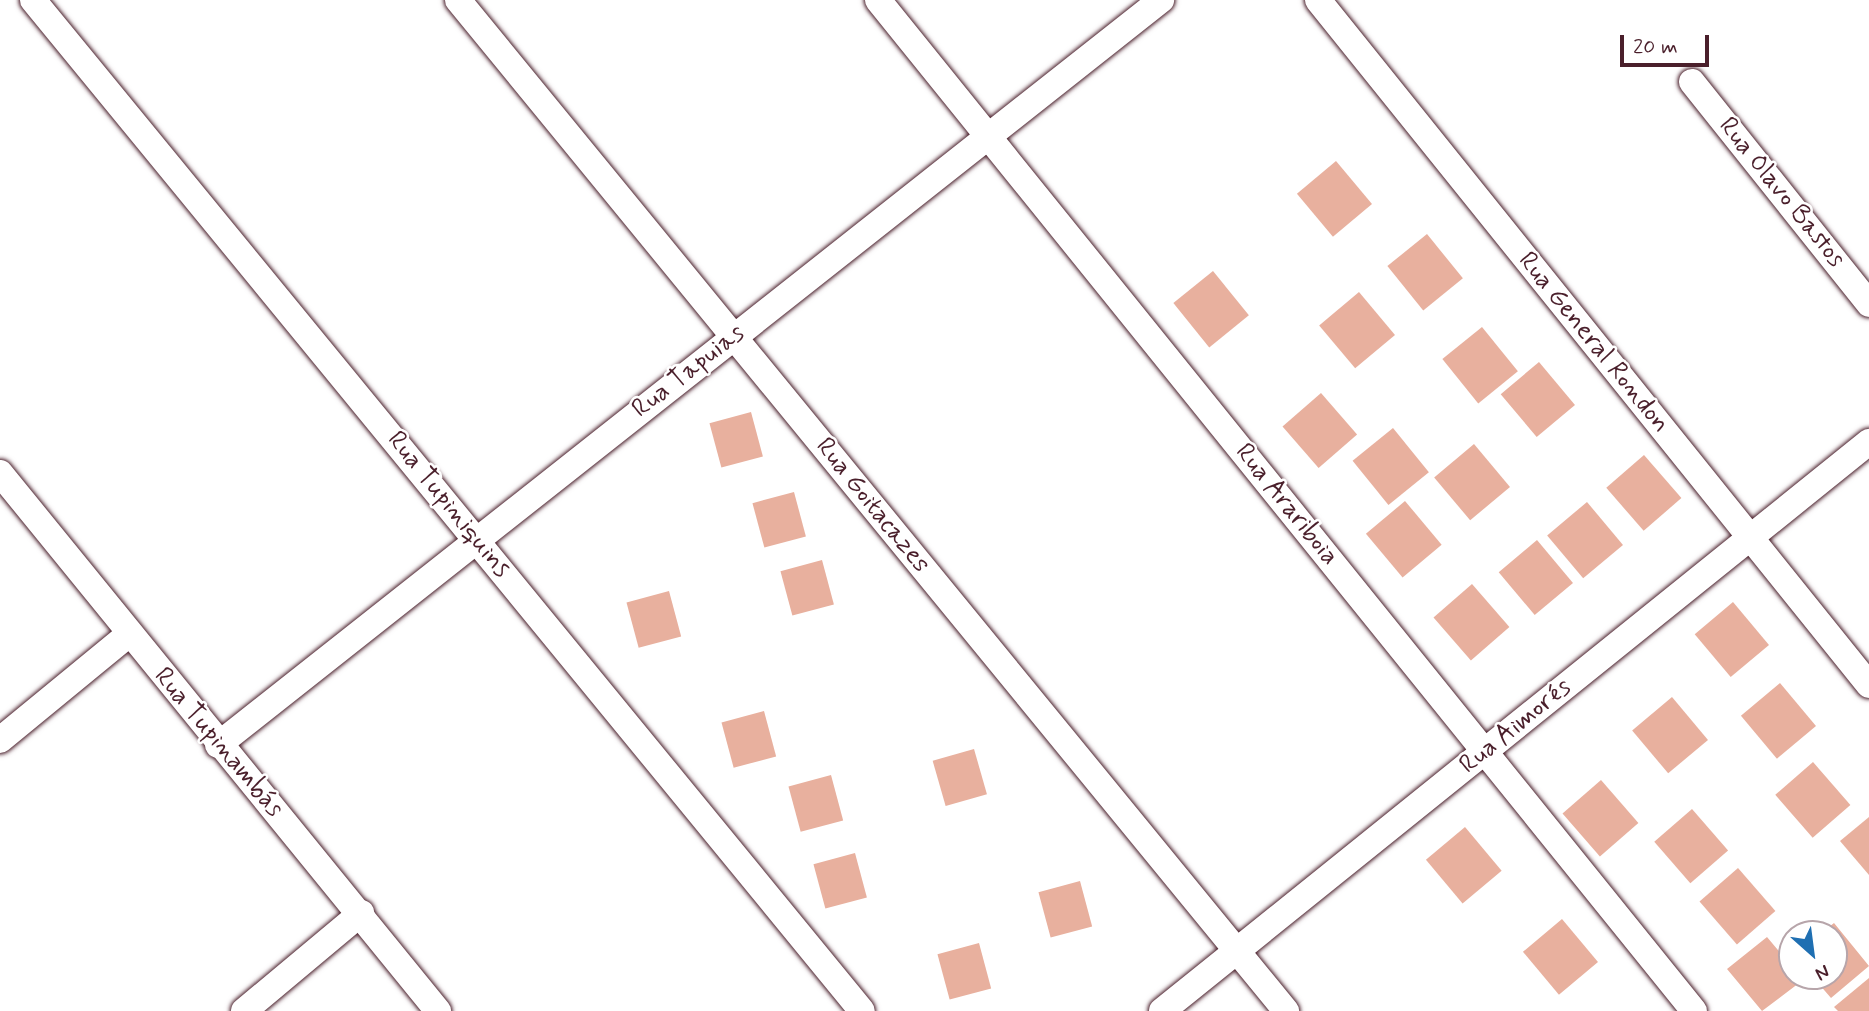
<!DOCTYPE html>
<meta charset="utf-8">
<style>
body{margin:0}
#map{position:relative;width:1869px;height:1011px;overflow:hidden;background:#fff;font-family:Mynerve,sans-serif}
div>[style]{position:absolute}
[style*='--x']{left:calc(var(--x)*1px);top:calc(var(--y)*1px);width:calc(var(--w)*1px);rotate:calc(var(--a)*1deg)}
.building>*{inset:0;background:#e8b09e;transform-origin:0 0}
.roads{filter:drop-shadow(0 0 2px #4a1f2b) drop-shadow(0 0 2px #4a1f2b)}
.street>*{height:26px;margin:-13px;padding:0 13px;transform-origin:13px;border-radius:13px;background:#fff}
span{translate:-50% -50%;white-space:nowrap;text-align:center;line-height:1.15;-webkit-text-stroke:5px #fff;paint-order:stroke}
.street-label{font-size:26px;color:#4a1f2b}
.north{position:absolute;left:1778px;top:920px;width:70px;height:70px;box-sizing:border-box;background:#fff;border:2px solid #b7a5aa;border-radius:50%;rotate:152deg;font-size:19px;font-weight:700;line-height:28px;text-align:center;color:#4a1f2b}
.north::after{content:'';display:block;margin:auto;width:24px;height:32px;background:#1f6fb2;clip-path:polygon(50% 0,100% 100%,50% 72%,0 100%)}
.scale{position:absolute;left:1620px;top:35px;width:89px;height:32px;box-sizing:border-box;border:4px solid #4a1f2b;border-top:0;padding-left:9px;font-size:21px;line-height:24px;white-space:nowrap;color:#4a1f2b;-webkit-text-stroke:5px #fff;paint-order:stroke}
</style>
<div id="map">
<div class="building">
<i style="left:1336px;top:161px;width:56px;height:51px;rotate:50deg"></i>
<i style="left:1427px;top:234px;width:57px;height:51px;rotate:51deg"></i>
<i style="left:1213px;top:271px;width:57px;height:51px;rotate:51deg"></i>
<i style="left:1359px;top:292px;width:56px;height:52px;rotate:50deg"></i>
<i style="left:1482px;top:327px;width:57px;height:51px;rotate:51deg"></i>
<i style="left:1539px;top:362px;width:56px;height:50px;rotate:50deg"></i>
<i style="left:1321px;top:393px;width:55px;height:51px;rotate:49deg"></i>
<i style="left:751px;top:412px;width:46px;height:43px;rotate:75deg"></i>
<i style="left:1393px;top:428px;width:57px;height:52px;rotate:51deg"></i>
<i style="left:1474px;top:444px;width:56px;height:52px;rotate:50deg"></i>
<i style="left:1644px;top:455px;width:57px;height:50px;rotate:49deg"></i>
<i style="left:794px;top:492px;width:46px;height:43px;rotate:75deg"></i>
<i style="left:1405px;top:501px;width:57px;height:51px;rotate:50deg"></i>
<i style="left:1587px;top:502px;width:56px;height:52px;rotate:50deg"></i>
<i style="left:1537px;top:540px;width:56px;height:50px;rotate:50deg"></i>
<i style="left:822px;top:560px;width:46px;height:43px;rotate:75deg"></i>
<i style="left:1472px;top:584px;width:57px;height:51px;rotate:49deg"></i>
<i style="left:669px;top:591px;width:47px;height:44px;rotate:75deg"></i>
<i style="left:1733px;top:602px;width:56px;height:50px;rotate:50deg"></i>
<i style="left:1780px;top:683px;width:56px;height:51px;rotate:50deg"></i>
<i style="left:1672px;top:697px;width:56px;height:52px;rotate:50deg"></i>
<i style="left:764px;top:711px;width:47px;height:44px;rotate:75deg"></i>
<i style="left:974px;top:749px;width:47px;height:43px;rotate:74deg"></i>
<i style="left:1813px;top:762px;width:57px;height:50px;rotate:49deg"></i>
<i style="left:831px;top:775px;width:47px;height:44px;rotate:75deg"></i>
<i style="left:1601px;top:780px;width:57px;height:51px;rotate:49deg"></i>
<i style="left:1692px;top:809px;width:55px;height:50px;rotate:49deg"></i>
<i style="clip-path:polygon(1869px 817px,1869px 875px,1840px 841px)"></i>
<i style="left:1465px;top:827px;width:57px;height:51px;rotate:50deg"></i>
<i style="left:855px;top:853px;width:46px;height:43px;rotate:75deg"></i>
<i style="left:1738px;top:868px;width:57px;height:51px;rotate:49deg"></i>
<i style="left:1080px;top:881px;width:47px;height:43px;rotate:75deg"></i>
<i style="left:1562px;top:919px;width:56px;height:51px;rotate:50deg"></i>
<i style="clip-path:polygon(1834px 923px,1869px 966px,1831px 998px,1812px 976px,1834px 976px,1834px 934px,1820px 934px)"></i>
<i style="clip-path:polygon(1767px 937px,1792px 967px,1792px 976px,1803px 980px,1762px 1011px,1727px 969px)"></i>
<i style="left:979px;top:943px;width:47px;height:43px;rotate:75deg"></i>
<i style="clip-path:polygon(1869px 978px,1869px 1011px,1838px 1011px,1834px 1007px)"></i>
</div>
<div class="roads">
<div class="street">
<i style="--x:33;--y:0;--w:1307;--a:50.65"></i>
<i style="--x:458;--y:0;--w:1307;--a:50.68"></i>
<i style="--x:878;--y:0;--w:1299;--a:51.09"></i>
<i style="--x:1318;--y:0;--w:879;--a:51.19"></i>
<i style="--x:1692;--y:82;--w:284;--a:51.4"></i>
<i style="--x:0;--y:473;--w:694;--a:50.85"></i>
<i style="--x:0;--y:740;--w:167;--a:-39.4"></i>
<i style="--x:218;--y:745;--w:1202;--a:-38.31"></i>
<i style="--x:244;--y:1011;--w:153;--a:-39.9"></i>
<i style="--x:1162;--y:1011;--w:908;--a:-38.83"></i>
</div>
</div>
<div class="street-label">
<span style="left:1781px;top:193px;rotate:51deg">Rua Olavo Bastos</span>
<span style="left:1593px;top:343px;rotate:51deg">Rua General Rondon</span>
<span style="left:689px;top:372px;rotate:-38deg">Rua Tapuias</span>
<span style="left:448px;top:505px;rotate:51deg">Rua Tupiniquins</span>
<span style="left:1286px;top:505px;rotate:51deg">Rua Arariboia</span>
<span style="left:872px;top:506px;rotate:51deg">Rua Goitacazes</span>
<span style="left:1516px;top:727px;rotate:-39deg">Rua Aimorés</span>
<span style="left:218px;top:743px;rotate:50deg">Rua Tupinambás</span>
</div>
<div class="north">N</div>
<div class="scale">20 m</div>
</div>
